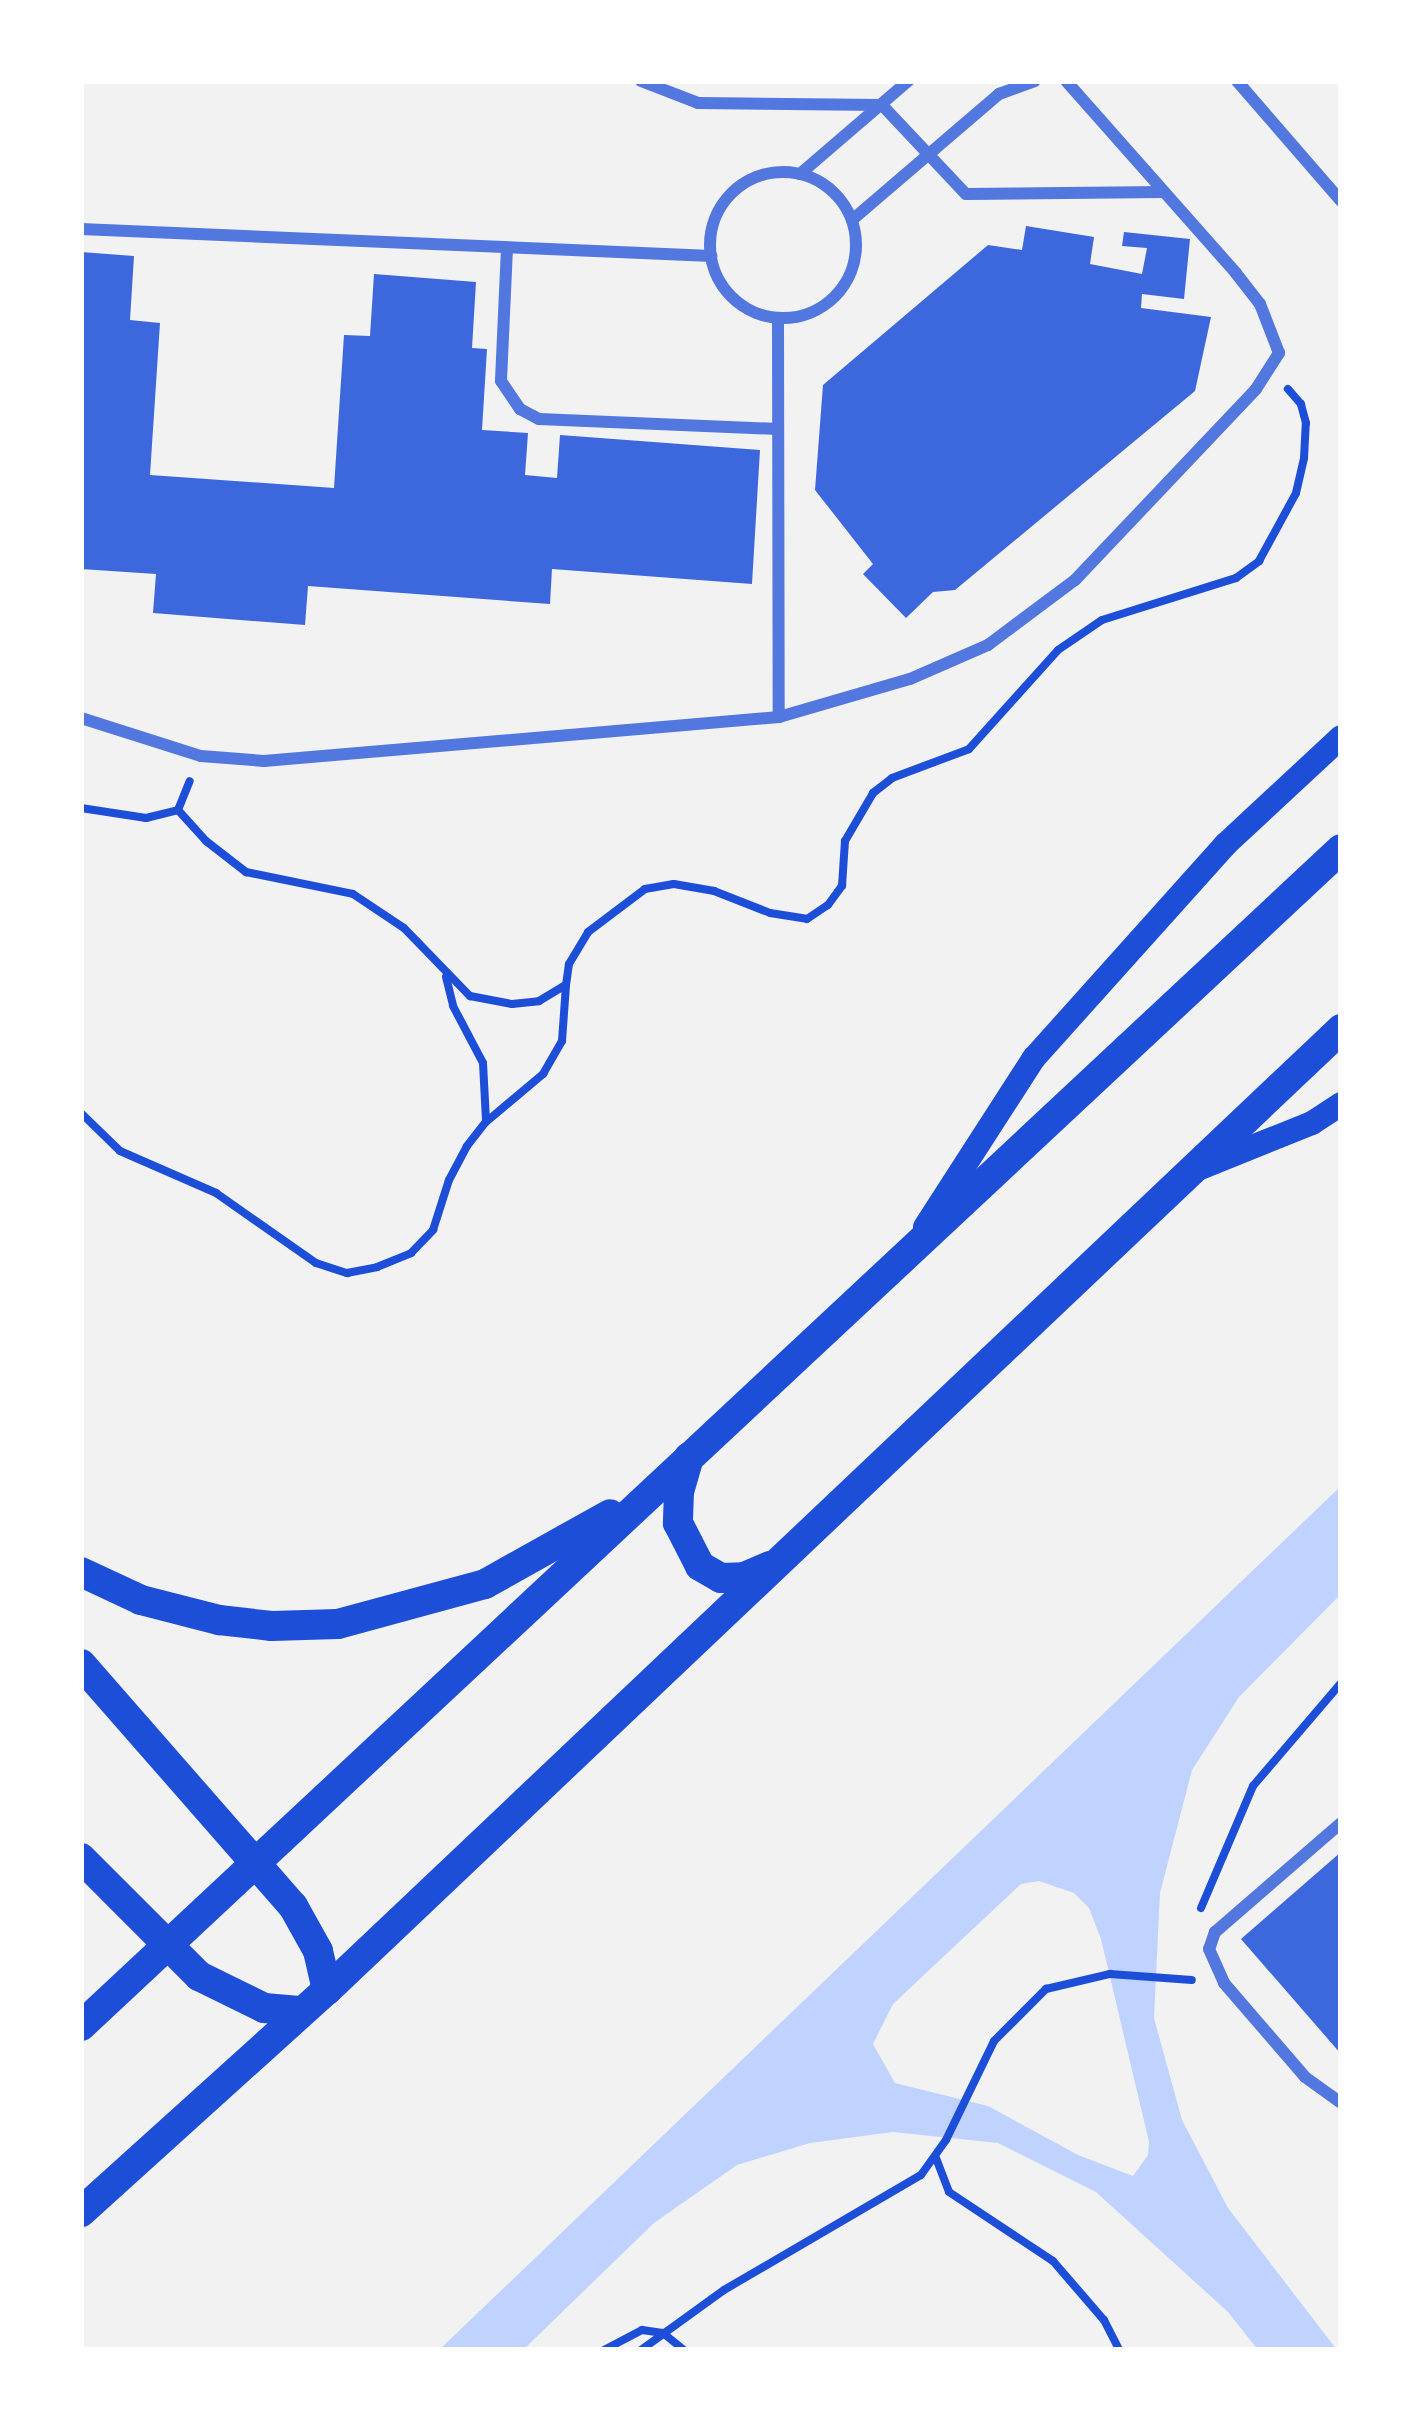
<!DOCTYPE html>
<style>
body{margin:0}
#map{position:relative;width:1422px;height:2431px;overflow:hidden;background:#f2f2f2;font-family:Barlow,sans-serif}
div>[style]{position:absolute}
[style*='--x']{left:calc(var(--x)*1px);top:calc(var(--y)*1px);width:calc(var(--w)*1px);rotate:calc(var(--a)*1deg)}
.water>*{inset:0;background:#bfd3fe}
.building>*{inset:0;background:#3d67dc}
.path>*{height:8px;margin:-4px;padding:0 4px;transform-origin:4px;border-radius:4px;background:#1d4ed8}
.minor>*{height:12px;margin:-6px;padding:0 6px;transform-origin:6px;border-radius:6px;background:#5277de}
.minor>.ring{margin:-6px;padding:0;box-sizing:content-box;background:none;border:12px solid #5277de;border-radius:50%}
.secondary>*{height:24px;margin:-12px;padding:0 12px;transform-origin:12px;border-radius:12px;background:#1d4ed8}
.primary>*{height:30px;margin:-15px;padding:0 15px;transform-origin:15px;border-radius:15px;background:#1d4ed8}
span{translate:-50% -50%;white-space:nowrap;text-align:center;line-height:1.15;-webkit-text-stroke:9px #fff;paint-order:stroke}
.frame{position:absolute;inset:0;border:84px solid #fff;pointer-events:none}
</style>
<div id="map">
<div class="water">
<i style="clip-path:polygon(evenodd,1341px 1486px,1341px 1594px,1239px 1697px,1192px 1770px,1160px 1893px,1154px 2018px,1182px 2120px,1228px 2208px,1337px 2350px,1258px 2350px,1228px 2312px,1096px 2192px,998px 2143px,893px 2132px,810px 2143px,737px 2165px,654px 2223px,523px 2350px,439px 2350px,1341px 1486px,1039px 1881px,1074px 1893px,1089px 1908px,1101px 1939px,1149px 2142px,1148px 2155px,1133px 2176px,1078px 2155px,988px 2106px,895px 2083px,873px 2044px,893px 2004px,1021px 1884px,1039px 1881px)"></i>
</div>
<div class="building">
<i style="clip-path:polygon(1026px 226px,1094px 237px,1090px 264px,1142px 274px,1147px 248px,1122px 246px,1124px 232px,1190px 239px,1184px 299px,1142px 294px,1141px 308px,1211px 317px,1195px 391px,955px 590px,933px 592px,906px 618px,863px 574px,873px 564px,815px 490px,823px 385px,988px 245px,1022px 250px)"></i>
<i style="clip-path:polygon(81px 252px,134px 256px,130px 320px,160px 323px,150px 475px,334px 488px,344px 335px,370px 336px,374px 274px,476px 282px,472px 348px,487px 349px,482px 430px,528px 433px,525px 475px,557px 478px,560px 435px,760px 450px,752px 584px,552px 569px,550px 604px,308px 586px,305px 625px,153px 613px,156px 574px,81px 569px)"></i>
<i style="clip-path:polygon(1341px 1852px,1341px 2054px,1241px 1939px)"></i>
</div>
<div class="path">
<i style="--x:81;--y:808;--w:66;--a:8.7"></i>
<i style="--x:146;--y:818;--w:33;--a:-14"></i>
<i style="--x:178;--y:810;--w:31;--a:-68"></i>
<i style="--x:178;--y:810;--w:42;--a:47.9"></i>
<i style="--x:206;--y:841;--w:51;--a:37.8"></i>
<i style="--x:246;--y:872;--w:109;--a:11.6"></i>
<i style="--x:353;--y:894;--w:61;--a:33.7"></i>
<i style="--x:404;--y:928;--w:95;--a:45.9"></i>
<i style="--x:470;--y:996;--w:43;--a:10.8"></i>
<i style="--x:512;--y:1004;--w:27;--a:-6"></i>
<i style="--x:539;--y:1001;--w:31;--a:-31"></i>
<i style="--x:566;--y:985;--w:21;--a:-82"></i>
<i style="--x:569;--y:964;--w:37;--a:-59"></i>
<i style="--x:588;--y:932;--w:71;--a:-37"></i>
<i style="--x:645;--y:889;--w:29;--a:-10"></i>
<i style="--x:674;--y:884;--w:41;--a:9.9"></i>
<i style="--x:714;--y:891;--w:60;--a:21.4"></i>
<i style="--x:770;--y:913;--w:37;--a:9"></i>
<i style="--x:807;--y:919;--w:25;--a:-34"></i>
<i style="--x:828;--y:905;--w:24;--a:-54"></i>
<i style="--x:842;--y:886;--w:45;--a:-86.2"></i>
<i style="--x:845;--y:841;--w:56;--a:-59.7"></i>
<i style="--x:873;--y:793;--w:24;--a:-38"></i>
<i style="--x:892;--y:778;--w:82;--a:-20.6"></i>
<i style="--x:969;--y:749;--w:133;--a:-48"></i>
<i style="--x:1058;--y:650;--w:53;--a:-34.3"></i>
<i style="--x:1102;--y:620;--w:140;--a:-17.4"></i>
<i style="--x:1236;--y:578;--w:29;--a:-36"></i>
<i style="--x:1259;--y:561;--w:77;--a:-61.4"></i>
<i style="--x:1296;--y:493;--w:36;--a:-77"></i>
<i style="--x:1304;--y:458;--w:35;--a:-87"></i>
<i style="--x:1306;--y:423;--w:20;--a:-105"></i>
<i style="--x:1301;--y:404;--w:20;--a:-131"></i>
<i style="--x:446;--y:977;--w:30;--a:76"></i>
<i style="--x:453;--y:1006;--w:64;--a:62.2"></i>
<i style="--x:483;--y:1063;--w:58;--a:87"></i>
<i style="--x:81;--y:1113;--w:54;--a:44.3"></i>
<i style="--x:120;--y:1151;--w:105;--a:23.6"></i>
<i style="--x:216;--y:1193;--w:122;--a:35"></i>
<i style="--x:316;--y:1263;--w:33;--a:18"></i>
<i style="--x:347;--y:1273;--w:31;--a:-11"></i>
<i style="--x:377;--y:1267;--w:37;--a:-22"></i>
<i style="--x:411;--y:1253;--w:32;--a:-46"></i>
<i style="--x:433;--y:1230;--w:52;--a:-72.3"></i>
<i style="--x:449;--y:1180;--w:38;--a:-62"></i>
<i style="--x:467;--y:1146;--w:31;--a:-52"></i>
<i style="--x:486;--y:1122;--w:75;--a:-40.1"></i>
<i style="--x:543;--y:1074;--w:38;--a:-60"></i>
<i style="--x:562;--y:1041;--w:56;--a:-85.9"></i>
<i style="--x:1201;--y:1908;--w:133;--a:-66.9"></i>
<i style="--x:1253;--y:1786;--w:135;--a:-49.5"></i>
<i style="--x:936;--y:2158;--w:36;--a:69"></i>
<i style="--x:949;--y:2192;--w:125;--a:33.6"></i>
<i style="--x:1053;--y:2261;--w:78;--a:49.2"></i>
<i style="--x:1104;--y:2320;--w:34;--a:63"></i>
<i style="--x:604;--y:2350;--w:43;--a:-27.8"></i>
<i style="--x:642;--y:2330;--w:21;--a:8"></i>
<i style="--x:663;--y:2333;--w:27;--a:39"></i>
<i style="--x:641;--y:2350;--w:102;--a:-35.9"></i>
<i style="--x:724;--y:2290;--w:228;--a:-30.3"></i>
<i style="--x:921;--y:2175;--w:43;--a:-54.5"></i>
<i style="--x:946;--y:2140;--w:110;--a:-64.1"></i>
<i style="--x:994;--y:2041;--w:74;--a:-45"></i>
<i style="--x:1046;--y:1989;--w:66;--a:-13.2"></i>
<i style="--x:1110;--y:1974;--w:82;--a:4.2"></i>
</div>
<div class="minor">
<i style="--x:641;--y:81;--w:61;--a:21.1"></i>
<i style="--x:698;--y:103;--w:184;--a:0.6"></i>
<i style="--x:882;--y:105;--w:122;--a:46.7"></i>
<i style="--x:966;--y:194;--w:198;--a:-0.6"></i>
<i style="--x:1237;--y:81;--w:159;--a:49.1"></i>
<i class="ring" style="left:710px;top:172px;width:134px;height:134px"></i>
<i style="--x:800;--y:174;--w:143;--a:-40.7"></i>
<i style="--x:852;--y:220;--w:194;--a:-40.6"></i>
<i style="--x:999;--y:94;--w:38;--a:-20"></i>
<i style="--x:81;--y:229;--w:631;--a:2.45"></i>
<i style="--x:507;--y:248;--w:133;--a:92.6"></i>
<i style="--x:501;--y:381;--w:34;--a:56"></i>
<i style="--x:520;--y:409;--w:21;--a:28"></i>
<i style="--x:539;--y:419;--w:239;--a:2.4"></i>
<i style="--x:778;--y:318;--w:399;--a:89.9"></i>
<i style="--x:81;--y:718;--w:126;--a:17.6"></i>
<i style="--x:201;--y:756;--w:63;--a:4.5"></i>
<i style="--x:264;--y:761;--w:517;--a:-4.88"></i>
<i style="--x:779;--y:717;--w:136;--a:-16.2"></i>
<i style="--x:910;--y:679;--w:85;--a:-23.6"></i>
<i style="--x:988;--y:645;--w:109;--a:-36.8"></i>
<i style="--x:1075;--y:580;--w:263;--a:-46.5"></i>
<i style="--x:1256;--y:389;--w:43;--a:-57.4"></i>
<i style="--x:1279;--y:353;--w:53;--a:-111.2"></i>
<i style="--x:1260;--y:304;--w:39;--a:-128"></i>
<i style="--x:1236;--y:273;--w:256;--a:-131.5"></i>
<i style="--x:1341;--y:1823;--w:167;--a:139.1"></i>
<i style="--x:1215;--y:1932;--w:18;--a:109"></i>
<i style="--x:1209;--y:1949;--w:37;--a:66"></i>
<i style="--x:1224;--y:1983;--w:124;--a:49.2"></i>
<i style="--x:1305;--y:2077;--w:44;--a:35.8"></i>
</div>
<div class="secondary">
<i style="--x:1200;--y:1168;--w:121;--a:-21.9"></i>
<i style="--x:1312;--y:1123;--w:35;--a:-33"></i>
<i style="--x:925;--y:1227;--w:201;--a:-57.2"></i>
<i style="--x:1034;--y:1058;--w:288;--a:-48.1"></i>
<i style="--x:1226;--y:844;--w:157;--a:-42.9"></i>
</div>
<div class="primary">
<i style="--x:689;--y:1457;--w:35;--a:106"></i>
<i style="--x:679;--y:1491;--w:32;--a:92"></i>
<i style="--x:678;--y:1523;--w:48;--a:62.9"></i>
<i style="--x:700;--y:1566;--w:24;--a:30"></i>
<i style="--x:721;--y:1578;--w:23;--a:-2"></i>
<i style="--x:744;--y:1577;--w:28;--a:-23"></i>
<i style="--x:81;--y:1572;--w:66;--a:25"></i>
<i style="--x:141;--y:1600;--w:81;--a:14.4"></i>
<i style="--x:219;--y:1620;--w:53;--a:6.5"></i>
<i style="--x:272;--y:1626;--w:66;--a:-1.7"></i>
<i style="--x:338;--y:1624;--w:152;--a:-15.2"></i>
<i style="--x:485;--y:1584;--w:143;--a:-29.2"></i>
<i style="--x:81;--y:1664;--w:322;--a:48.8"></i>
<i style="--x:293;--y:1906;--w:51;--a:60.9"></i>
<i style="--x:318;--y:1951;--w:40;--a:77"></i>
<i style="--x:81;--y:1858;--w:167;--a:45"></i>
<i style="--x:199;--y:1976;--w:72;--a:26.2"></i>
<i style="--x:264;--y:2008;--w:38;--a:5"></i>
<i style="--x:81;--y:2026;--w:1724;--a:-43.05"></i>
<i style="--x:81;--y:2212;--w:331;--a:-42.1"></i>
<i style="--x:327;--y:1990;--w:1397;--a:-43.46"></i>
</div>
<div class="frame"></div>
</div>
